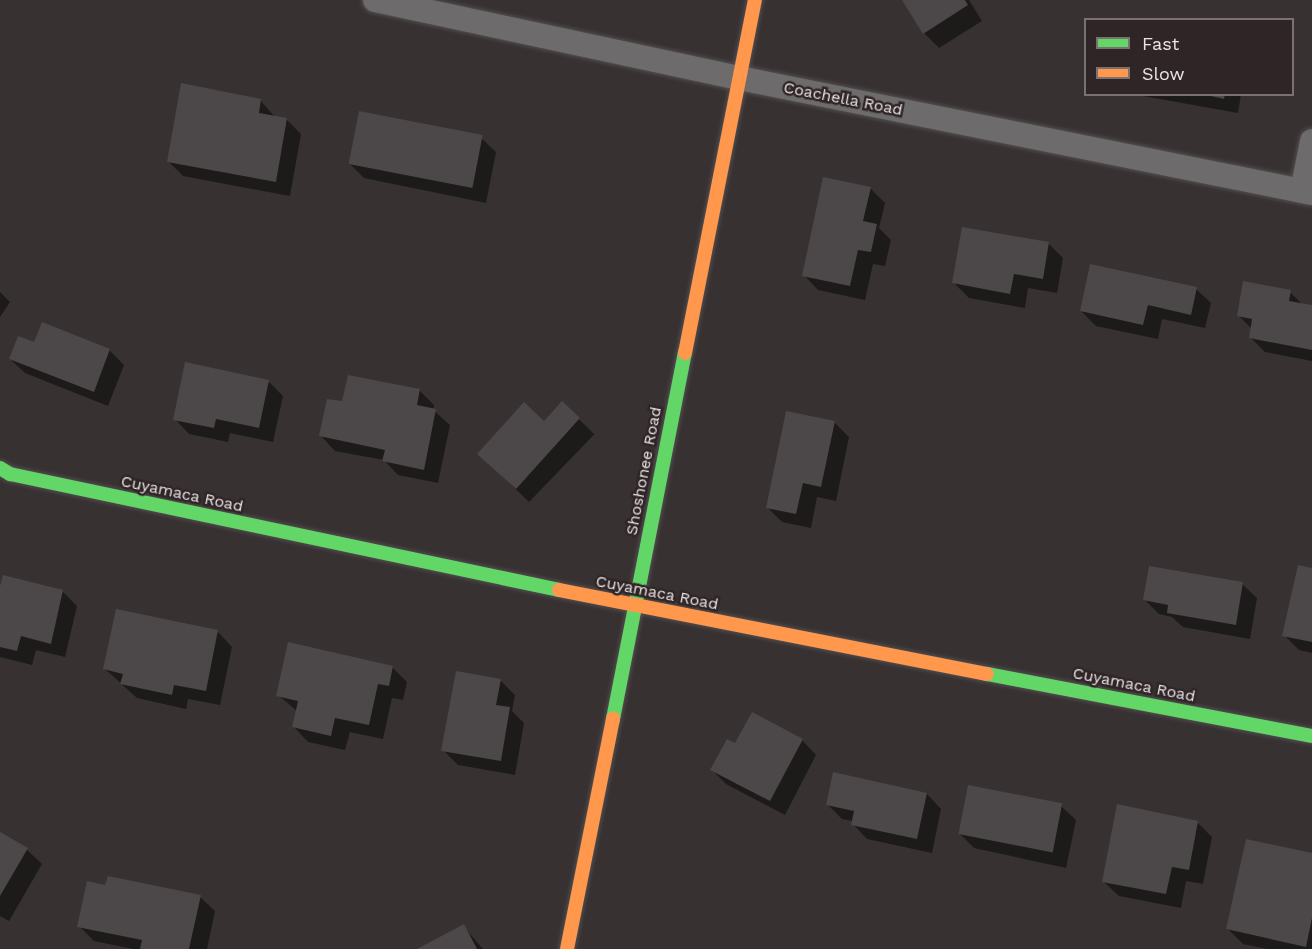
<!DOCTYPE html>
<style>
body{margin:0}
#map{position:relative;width:1312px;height:949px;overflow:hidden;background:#373132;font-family:"Work Sans",sans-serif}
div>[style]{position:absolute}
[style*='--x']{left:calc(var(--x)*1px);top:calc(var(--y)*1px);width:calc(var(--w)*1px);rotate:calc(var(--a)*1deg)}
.shadow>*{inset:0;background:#0007;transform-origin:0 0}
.building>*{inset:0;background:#4c4748;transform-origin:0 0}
.roads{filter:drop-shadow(0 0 2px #534e4f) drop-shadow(0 0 2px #534e4f)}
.street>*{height:24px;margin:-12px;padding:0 12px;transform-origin:12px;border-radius:12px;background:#6d6b6b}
.fast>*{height:14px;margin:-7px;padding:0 7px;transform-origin:7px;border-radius:7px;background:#63d668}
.slow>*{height:14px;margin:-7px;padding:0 7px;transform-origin:7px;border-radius:7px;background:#ff974d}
span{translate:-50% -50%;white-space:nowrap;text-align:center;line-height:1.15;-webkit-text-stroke:5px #2f2526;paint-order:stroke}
.street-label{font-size:16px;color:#eae4e4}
.legend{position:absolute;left:1084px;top:18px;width:210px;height:78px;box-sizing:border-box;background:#2f2526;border:2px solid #7a7172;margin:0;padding:8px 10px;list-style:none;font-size:18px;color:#eae4e4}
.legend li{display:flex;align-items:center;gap:12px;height:30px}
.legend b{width:30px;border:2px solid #7a7172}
</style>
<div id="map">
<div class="shadow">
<i style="clip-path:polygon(904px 0,969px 0,982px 21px,939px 48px,924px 33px)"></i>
<i style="clip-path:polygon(1132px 94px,1241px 94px,1238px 113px)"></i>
<i style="clip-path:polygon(261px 101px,275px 117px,286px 119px,301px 134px,290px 196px,183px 176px,169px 162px)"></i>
<i style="clip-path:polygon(481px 138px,496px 152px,486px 203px,364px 178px,349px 163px)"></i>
<i style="clip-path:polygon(870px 188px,885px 203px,879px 228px,891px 240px,885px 266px,873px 264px,865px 300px,818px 290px,804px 275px)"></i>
<i style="clip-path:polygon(1049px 244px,1063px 258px,1057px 293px,1028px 288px,1025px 308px,969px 298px,954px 283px)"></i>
<i style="clip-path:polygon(1196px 289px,1211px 303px,1205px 328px,1162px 319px,1158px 339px,1096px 326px,1081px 311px)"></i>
<i style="clip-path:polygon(0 292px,10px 302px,0 317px)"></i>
<i style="clip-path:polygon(1290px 292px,1303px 305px,1312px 307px,1312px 361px,1265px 352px,1250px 337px,1252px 329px,1238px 315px)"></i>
<i style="clip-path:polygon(35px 344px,109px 350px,124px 365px,108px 406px,25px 373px,10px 359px)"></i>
<i style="clip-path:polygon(268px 381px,283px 396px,273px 442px,230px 433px,228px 442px,189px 434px,175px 419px)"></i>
<i style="clip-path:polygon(419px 390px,434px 405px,433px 410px,450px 425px,438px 483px,398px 475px,384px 460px,335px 451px,321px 436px,343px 403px)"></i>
<i style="left:562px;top:403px;width:45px;height:94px;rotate:44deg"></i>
<i style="clip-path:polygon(834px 422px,849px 437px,836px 501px,817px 497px,811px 528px,782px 522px,767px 507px)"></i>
<i style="clip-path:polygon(1312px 570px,1312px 653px,1299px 650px,1284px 635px)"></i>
<i style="clip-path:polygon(1242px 584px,1257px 598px,1250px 639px,1183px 627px,1172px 617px,1159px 614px,1145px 600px)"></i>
<i style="clip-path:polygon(0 588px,63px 592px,77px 606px,65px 657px,36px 650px,32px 665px,0 657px)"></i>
<i style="clip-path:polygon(218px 632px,232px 647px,220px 705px,188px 699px,186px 709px,137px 698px,105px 669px)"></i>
<i style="clip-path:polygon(392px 667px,407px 682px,403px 700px,392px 698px,383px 739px,350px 732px,345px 750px,308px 742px,294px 727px,297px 711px,278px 695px)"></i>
<i style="clip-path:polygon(500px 680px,515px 695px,512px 711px,524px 723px,515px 775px,458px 765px,443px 750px)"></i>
<i style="clip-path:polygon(802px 740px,816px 755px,785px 815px,726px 784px,712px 770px,736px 745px)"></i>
<i style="clip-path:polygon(927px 794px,941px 809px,932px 853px,867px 839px,853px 824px,853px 821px,842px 819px,827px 804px)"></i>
<i style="clip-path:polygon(1061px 806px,1076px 820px,1066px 868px,974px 848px,959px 833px)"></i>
<i style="clip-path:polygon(1198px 823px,1212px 837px,1203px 884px,1186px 881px,1181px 908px,1119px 896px,1104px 882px)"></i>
<i style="clip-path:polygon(0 834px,27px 850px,42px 864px,9px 921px,0 916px)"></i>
<i style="clip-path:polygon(1312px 855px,1312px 949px,1267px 949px,1243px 944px,1228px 929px)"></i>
<i style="clip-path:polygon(200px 897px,215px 911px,207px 949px,133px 949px,94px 941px,79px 926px)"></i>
<i style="clip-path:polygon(463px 926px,483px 949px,420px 949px)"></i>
</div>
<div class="building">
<i style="clip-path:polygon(902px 0,965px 0,968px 5px,923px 34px)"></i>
<i style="clip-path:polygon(181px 83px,261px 99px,259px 113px,287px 118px,276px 182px,167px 162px)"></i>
<i style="clip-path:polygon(1202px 94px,1225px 94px,1224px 99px)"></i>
<i style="left:359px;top:111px;width:126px;height:54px;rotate:11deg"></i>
<i style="clip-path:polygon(823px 177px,871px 187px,863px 221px,877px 224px,871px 252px,858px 250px,850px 286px,802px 276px)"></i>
<i style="clip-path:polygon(962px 227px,1049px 242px,1043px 279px,1014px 274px,1010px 294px,952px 283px)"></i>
<i style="clip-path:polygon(1090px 264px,1197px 287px,1191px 315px,1148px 305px,1143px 325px,1080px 311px)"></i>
<i style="clip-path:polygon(1243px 281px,1291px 290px,1289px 301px,1312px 305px,1312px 350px,1249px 338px,1252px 319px,1237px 316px)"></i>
<i style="clip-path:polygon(42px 322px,110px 349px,94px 392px,9px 359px,18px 336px,34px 342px)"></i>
<i style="clip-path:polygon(185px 362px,269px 380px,259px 428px,216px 419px,214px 428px,173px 420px)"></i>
<i style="clip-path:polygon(348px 375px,420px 389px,417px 405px,436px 409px,424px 470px,382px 461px,385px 450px,319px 436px,327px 399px,342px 401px)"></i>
<i style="clip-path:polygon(562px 401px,580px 418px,516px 489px,477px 454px,524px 402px,544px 421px)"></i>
<i style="clip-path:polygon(786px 411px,835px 421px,821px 487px,803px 483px,796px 514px,766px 508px)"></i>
<i style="clip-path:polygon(1298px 565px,1312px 568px,1312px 642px,1282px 636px)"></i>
<i style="clip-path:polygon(1149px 566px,1243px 582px,1236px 625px,1167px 613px,1168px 605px,1143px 600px)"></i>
<i style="clip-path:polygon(3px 575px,63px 590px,51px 644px,21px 636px,17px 651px,0 647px,0 586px)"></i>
<i style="clip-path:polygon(116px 609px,218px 630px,206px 691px,174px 685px,172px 695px,120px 684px,123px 674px,103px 669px)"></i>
<i style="clip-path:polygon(288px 642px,393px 666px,389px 686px,378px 684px,369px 725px,335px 718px,331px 736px,292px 727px,298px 701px,276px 696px)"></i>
<i style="clip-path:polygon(456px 671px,501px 679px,496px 705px,510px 707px,501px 761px,441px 751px)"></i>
<i style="clip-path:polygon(752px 712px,803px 739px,770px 801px,710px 770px,727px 739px,735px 743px)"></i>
<i style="clip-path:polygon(833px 772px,927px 793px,917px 839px,851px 825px,854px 811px,826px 805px)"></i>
<i style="left:968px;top:785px;width:96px;height:50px;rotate:11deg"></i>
<i style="clip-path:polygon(1117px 804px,1198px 821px,1189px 870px,1172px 867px,1166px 894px,1102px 882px)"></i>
<i style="clip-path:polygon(0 832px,28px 848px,0 896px)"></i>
<i style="clip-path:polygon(1246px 839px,1312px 853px,1312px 918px,1306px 947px,1226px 929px)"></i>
<i style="clip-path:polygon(108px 876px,201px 895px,189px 949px,140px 949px,142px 940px,77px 927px,87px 881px,105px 885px)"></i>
<i style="clip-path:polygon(464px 924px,477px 949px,417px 949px)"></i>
</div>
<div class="roads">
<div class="street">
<i style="--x:375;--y:0;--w:372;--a:12.1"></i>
<i style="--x:739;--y:78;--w:584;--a:11.35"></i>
<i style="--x:1302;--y:191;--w:51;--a:-78.7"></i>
</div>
<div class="fast">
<i style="--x:0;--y:468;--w:12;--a:31"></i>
<i style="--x:10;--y:474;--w:561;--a:11.93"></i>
<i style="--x:987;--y:674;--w:331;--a:10.8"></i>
<i style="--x:613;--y:719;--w:373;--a:-78.9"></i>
</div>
<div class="slow">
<i style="--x:685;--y:353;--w:360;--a:-78.8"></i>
<i style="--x:559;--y:590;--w:436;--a:11.1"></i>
<i style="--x:567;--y:949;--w:235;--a:-78.7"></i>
</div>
</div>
<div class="street-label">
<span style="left:843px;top:99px;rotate:11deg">Coachella Road</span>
<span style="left:644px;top:471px;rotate:-79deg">Shoshonee Road</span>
<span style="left:182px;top:494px;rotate:12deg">Cuyamaca Road</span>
<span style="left:657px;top:593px;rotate:11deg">Cuyamaca Road</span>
<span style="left:1134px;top:685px;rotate:11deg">Cuyamaca Road</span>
</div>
<ul class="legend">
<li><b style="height:8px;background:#63d668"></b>Fast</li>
<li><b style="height:8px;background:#ff974d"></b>Slow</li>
</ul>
</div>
